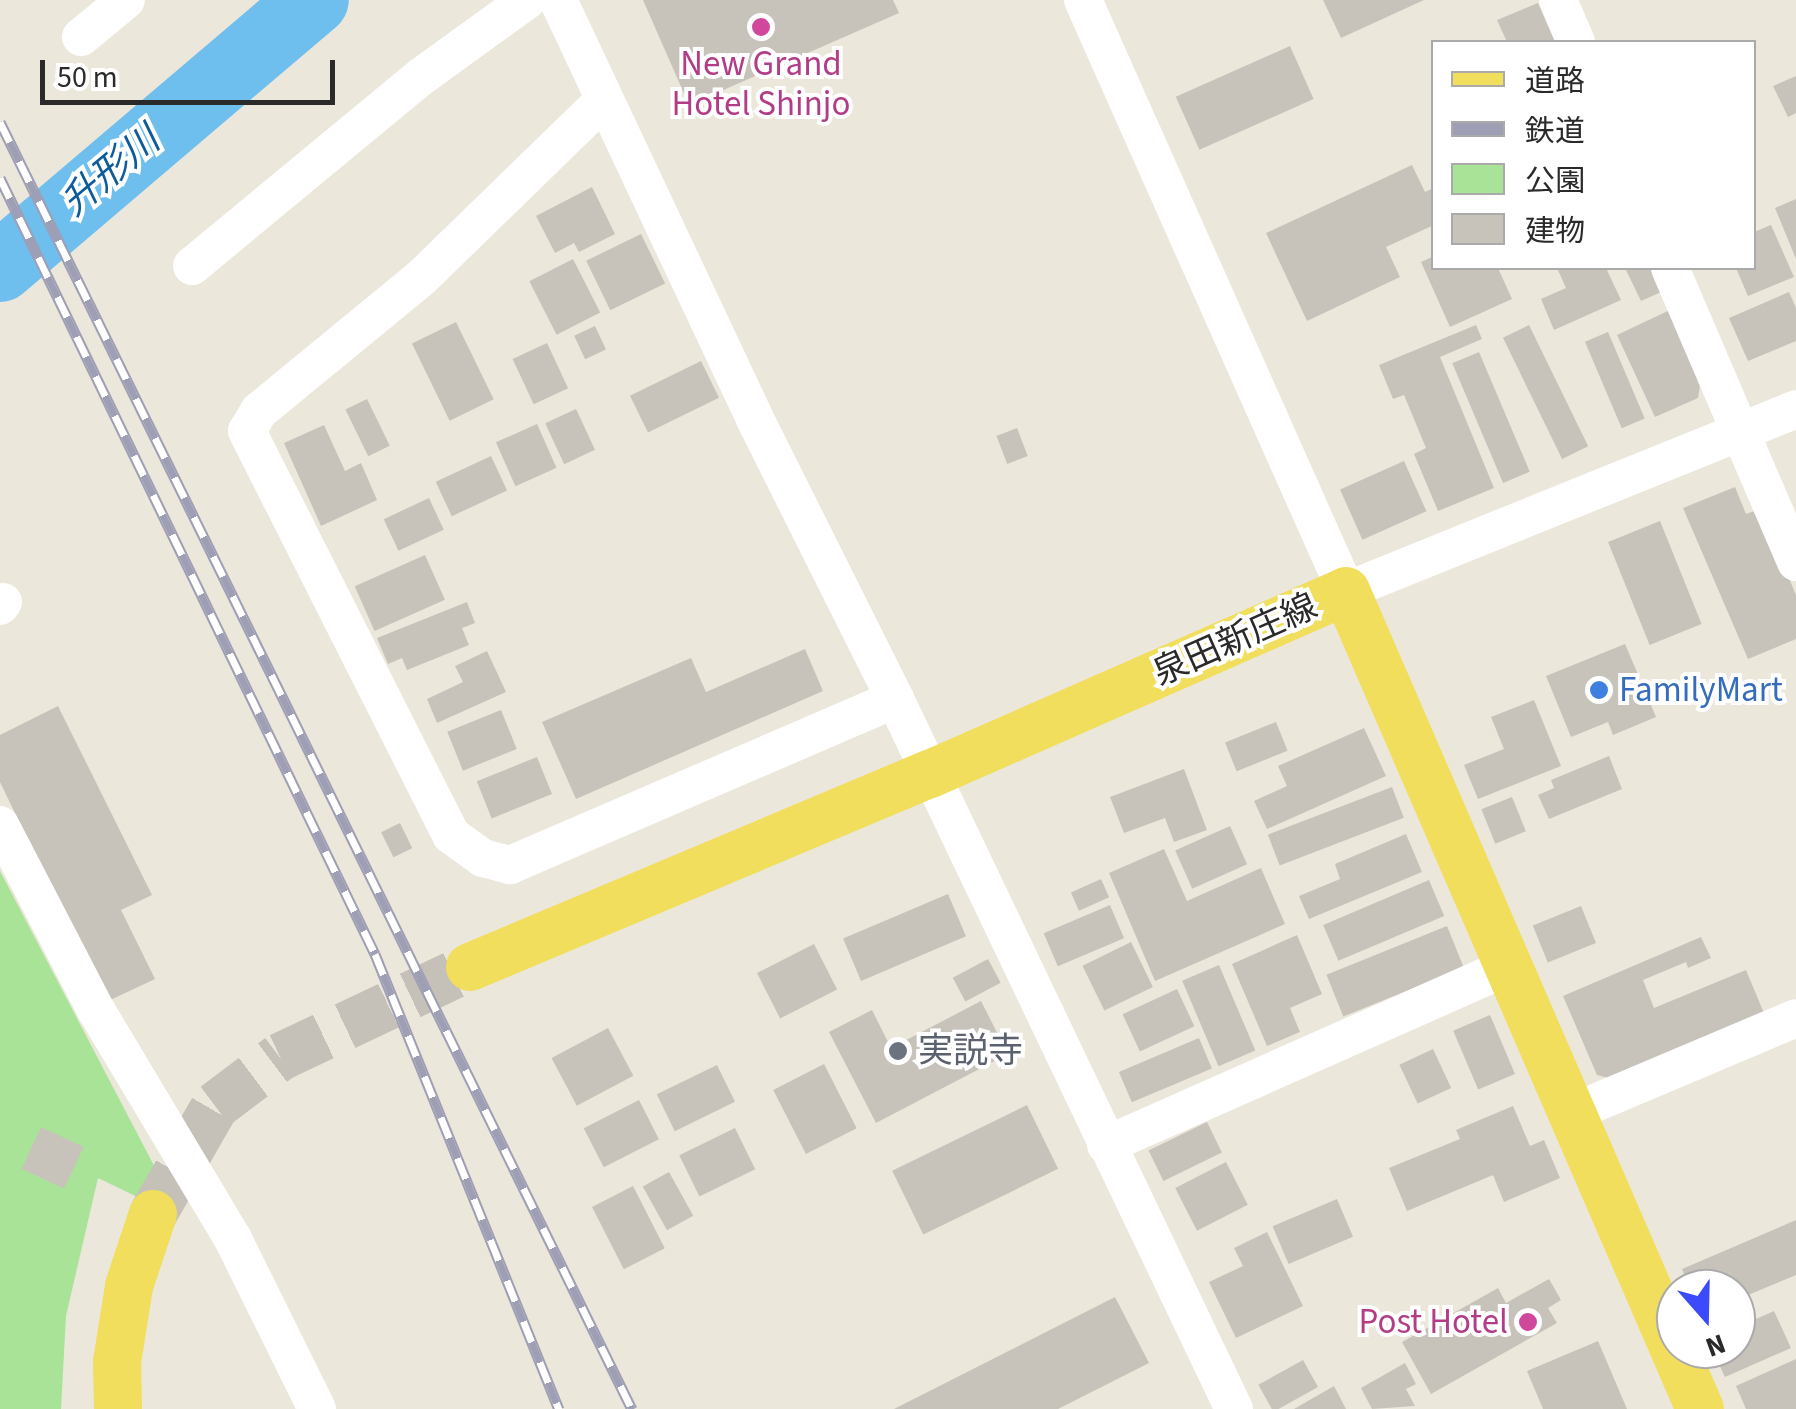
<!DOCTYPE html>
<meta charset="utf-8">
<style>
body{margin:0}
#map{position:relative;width:1796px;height:1409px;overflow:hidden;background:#ece7db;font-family:"Source Sans 3","Noto Sans JP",sans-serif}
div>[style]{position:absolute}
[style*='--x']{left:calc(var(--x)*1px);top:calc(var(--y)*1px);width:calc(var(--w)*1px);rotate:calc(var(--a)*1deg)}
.green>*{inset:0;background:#a9e398}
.river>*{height:70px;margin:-35px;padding:0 35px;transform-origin:35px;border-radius:35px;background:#6ebeee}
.building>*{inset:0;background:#c7c3bb;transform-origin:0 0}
.major-tunnel>*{height:48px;margin-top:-24px;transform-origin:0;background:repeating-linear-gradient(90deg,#c5c1b8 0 48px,transparent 0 72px)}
.minor>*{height:38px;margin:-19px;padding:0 19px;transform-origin:19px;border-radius:19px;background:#fff}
.major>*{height:48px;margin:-24px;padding:0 24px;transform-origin:24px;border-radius:24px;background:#f0de5c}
.rail>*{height:11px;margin-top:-5.5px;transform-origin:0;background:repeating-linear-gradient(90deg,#fff 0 22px,#9e9fb4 0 44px);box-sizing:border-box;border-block:2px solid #9e9fb4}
.dots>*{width:28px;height:28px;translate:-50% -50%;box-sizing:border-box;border:5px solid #fff;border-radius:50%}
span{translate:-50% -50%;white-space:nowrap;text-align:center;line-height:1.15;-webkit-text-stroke:8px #fff;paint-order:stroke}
.hotel-label{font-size:35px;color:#b23c85}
.right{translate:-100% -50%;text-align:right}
.street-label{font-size:35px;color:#2a2a2a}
.shop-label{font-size:35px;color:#366cbe}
.left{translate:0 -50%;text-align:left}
.worship-label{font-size:35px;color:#5b616d}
.water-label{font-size:38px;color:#0d5b9a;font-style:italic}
.legend{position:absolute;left:1431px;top:40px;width:325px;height:230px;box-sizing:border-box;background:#fff;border:2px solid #aaa;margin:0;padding:12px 18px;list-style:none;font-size:30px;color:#2a2a2a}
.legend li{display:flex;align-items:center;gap:20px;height:50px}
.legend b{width:50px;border:2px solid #aaa}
.north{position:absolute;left:1656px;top:1269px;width:100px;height:100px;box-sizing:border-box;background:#fff;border:2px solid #aaa;border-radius:50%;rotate:160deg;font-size:28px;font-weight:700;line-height:40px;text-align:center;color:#2a2a2a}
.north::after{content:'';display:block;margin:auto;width:35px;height:45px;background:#3b4afa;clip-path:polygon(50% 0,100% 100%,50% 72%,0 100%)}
.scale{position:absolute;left:40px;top:60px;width:295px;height:45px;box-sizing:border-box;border:5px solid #2a2a2a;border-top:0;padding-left:12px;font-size:30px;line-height:35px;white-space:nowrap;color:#2a2a2a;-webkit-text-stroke:8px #fff;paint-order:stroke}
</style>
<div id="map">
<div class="green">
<i style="clip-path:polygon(0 871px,172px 1200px,160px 1208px,98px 1178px,66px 1316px,61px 1409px,0 1409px)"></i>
</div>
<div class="river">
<i style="--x:0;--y:267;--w:412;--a:-40.4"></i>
</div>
<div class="building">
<i style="clip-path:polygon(643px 0,893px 0,899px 13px,689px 105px)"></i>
<i style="clip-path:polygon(1323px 0,1424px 0,1341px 38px)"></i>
<i style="clip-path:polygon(1538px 3px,1555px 42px,1507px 42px,1497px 20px)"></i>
<i style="left:1290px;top:46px;width:58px;height:125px;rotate:66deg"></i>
<i style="clip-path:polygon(1796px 76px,1796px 113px,1788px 117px,1773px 86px)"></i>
<i style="clip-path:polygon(1412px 165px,1425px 192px,1434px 188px,1434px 225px,1386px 247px,1400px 277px,1307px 321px,1266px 233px)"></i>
<i style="clip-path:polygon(592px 187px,615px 234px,579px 252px,574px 243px,555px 253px,536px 216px)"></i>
<i style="clip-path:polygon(1796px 199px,1796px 259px,1775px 208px)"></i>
<i style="clip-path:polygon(1771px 225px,1794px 277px,1748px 296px,1736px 268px,1754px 268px,1754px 232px)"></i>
<i style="left:641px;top:234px;width:55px;height:61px;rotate:64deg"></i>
<i style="clip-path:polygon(1434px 256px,1434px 268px,1498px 268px,1512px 299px,1450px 327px,1421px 262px)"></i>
<i style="left:573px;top:259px;width:60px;height:49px;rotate:63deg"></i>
<i style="clip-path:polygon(1557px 268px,1606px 268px,1621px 300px,1554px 330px,1541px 299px,1566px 288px)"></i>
<i style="clip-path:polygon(1625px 268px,1657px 268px,1668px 289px,1641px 301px)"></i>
<i style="clip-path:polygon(1789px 292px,1796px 308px,1796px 341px,1748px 361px,1729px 318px)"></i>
<i style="clip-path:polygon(1672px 309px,1702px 373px,1698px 398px,1655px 417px,1617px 335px)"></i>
<i style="left:456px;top:322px;width:86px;height:49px;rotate:64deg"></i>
<i style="clip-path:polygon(1476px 325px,1482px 339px,1440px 357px,1494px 488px,1438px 511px,1414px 454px,1426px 448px,1404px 395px,1393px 399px,1379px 365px)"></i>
<i style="left:1529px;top:325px;width:135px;height:29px;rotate:64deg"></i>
<i style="left:595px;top:326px;width:26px;height:23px;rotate:65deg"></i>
<i style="left:1608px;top:332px;width:94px;height:25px;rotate:67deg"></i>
<i style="left:547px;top:343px;width:50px;height:38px;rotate:65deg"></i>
<i style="left:1479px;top:352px;width:130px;height:29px;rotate:67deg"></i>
<i style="left:701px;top:361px;width:41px;height:79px;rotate:64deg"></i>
<i style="left:367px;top:399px;width:52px;height:24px;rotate:64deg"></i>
<i style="left:576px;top:409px;width:45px;height:34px;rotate:65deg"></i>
<i style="left:537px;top:424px;width:48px;height:45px;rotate:66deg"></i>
<i style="clip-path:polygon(324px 425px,345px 471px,361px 463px,377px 500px,321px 526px,284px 443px)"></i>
<i style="left:1017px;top:428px;width:30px;height:22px;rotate:69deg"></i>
<i style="left:491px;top:456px;width:38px;height:61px;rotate:65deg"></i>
<i style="left:1404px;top:461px;width:55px;height:70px;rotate:66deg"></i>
<i style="clip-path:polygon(1735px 487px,1746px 514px,1760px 509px,1796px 595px,1796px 639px,1748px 659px,1683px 508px)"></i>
<i style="left:429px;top:498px;width:35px;height:50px;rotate:65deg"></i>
<i style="left:1660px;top:521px;width:111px;height:56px;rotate:68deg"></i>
<i style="left:425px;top:555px;width:49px;height:77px;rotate:66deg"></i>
<i style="clip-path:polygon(467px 602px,475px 623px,462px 628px,469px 645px,407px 670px,402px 658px,388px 664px,377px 638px)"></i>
<i style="clip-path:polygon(1625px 644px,1656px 717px,1613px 735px,1608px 722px,1571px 737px,1546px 676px)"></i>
<i style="clip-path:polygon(805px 649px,823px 691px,576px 799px,542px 722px,691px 658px,706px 692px)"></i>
<i style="clip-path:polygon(487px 651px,506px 692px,437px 723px,427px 699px,463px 682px,455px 666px)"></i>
<i style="clip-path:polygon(1534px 700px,1561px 766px,1478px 799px,1464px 765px,1504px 749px,1491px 717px)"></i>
<i style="clip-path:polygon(58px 706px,152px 895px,121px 910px,155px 979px,106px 1002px,0 782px,0 735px)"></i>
<i style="left:501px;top:710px;width:42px;height:58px;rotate:68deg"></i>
<i style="left:1276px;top:722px;width:31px;height:55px;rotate:68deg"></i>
<i style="clip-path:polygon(1364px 728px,1386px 776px,1267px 829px,1254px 801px,1287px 786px,1278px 766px)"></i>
<i style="clip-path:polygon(1609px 756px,1622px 789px,1549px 819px,1538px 795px,1554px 788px,1551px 780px)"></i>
<i style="left:537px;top:757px;width:40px;height:65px;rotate:68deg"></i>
<i style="clip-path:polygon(1184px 769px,1207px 830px,1174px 842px,1165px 818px,1124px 833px,1110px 797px)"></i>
<i style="left:1392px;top:787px;width:33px;height:133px;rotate:69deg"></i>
<i style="left:1512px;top:797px;width:37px;height:33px;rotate:68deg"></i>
<i style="left:400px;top:823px;width:28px;height:21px;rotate:64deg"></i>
<i style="left:1230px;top:826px;width:42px;height:60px;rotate:66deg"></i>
<i style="clip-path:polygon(1406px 834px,1422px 872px,1309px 919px,1299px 896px,1340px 879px,1335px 864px)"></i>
<i style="clip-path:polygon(1164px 849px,1187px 901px,1261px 868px,1285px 924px,1155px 981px,1109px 873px)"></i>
<i style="left:1101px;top:879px;width:20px;height:33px;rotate:66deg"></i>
<i style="left:1429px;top:880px;width:39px;height:115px;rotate:67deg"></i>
<i style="left:948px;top:894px;width:46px;height:114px;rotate:67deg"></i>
<i style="left:1110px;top:905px;width:36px;height:72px;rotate:67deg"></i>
<i style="left:1581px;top:906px;width:40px;height:52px;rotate:68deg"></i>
<i style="left:1447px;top:926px;width:45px;height:130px;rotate:68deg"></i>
<i style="clip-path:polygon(1297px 935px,1322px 994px,1290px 1008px,1300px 1032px,1267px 1046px,1232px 964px)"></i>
<i style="clip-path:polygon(1701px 937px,1711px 958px,1688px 968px,1686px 962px,1643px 980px,1654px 1008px,1746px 970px,1766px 1018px,1616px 1080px,1597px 1075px,1563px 996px)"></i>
<i style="left:1131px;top:942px;width:50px;height:54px;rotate:64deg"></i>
<i style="left:814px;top:944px;width:51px;height:64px;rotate:63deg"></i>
<i style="left:988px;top:959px;width:27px;height:40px;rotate:62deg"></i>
<i style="left:1219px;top:965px;width:93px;height:40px;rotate:67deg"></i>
<i style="left:1177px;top:989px;width:41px;height:60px;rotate:65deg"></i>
<i style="clip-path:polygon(981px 1001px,1008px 1054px,876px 1123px,829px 1032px,872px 1010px,891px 1048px)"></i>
<i style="left:1490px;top:1015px;width:64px;height:40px;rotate:67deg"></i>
<i style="left:608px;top:1028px;width:54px;height:64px;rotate:62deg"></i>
<i style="left:1199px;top:1038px;width:33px;height:87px;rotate:67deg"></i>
<i style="left:1433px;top:1049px;width:43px;height:37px;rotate:65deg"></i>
<i style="left:824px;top:1064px;width:72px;height:57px;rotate:63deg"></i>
<i style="left:717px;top:1065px;width:41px;height:67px;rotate:64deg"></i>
<i style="left:639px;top:1100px;width:44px;height:62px;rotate:63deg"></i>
<i style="left:1027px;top:1105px;width:71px;height:150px;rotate:64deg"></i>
<i style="clip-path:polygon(1513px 1106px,1530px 1146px,1544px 1140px,1560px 1178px,1504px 1202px,1493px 1175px,1407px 1211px,1389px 1168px,1460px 1139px,1456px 1130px)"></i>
<i style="left:1207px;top:1122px;width:34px;height:65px;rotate:64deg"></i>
<i style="left:41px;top:1127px;width:47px;height:46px;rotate:25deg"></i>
<i style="left:735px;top:1128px;width:46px;height:62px;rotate:64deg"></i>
<i style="left:1226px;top:1162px;width:48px;height:57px;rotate:63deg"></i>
<i style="left:669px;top:1172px;width:50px;height:30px;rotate:61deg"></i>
<i style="left:633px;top:1186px;width:70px;height:46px;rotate:63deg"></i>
<i style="left:1337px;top:1199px;width:41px;height:70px;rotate:67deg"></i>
<i style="clip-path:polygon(1796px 1220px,1796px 1275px,1736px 1300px,1736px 1289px,1690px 1289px,1682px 1269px)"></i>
<i style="clip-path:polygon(1267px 1232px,1303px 1306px,1236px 1338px,1209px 1282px,1243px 1266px,1234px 1248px)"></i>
<i style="clip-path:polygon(1549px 1279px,1561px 1300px,1548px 1308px,1557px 1323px,1431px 1394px,1402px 1342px,1498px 1288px,1506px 1303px)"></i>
<i style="clip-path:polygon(1115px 1297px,1149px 1363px,1058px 1409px,894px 1409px)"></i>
<i style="clip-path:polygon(1774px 1311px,1791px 1348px,1725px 1377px,1712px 1349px,1736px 1349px,1736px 1328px)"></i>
<i style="clip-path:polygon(1598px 1341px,1627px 1409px,1543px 1409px,1527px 1371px)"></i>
<i style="clip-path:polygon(1796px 1359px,1796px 1409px,1746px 1409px,1736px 1386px)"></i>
<i style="left:1303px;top:1360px;width:31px;height:51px;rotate:61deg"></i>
<i style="clip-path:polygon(1405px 1363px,1416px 1384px,1406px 1389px,1415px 1406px,1372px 1409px,1361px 1388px)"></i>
<i style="clip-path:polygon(1334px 1386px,1346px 1409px,1294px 1409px)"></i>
</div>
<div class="major-tunnel">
<i style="--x:153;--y:1214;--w:125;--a:-60.1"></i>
<i style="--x:215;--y:1106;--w:81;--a:-37"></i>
<i style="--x:280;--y:1057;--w:210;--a:-25.3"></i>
</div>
<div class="minor">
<i style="--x:558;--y:0;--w:461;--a:64.8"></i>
<i style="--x:754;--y:417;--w:315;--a:63.4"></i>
<i style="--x:895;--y:699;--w:787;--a:64.48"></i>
<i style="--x:1083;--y:0;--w:647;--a:66.01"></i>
<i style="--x:1346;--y:591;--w:485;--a:-22"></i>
<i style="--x:1558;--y:0;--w:46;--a:66.8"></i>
<i style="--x:81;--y:37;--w:58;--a:-39.4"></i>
<i style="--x:603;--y:101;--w:254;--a:135.8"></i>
<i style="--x:421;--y:278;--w:210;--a:140.6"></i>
<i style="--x:259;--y:411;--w:23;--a:121"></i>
<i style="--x:247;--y:431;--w:453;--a:63.2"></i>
<i style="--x:451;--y:835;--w:39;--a:36"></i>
<i style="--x:483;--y:858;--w:28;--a:15"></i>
<i style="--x:510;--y:865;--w:419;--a:-23.3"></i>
<i style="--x:192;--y:266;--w:298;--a:-39.6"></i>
<i style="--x:422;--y:76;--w:130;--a:-35.9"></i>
<i style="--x:1670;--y:268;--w:320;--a:66.8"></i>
<i style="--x:0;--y:606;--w:5;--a:-53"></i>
<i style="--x:0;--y:825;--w:208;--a:62.6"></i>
<i style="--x:96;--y:1010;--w:265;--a:59.1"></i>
<i style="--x:232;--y:1237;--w:192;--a:63.7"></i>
<i style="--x:1569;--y:1114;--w:246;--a:-22.9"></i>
<i style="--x:1106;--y:1145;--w:440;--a:-23.9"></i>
</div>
<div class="major">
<i style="--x:470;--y:967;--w:499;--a:-22.8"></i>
<i style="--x:930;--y:774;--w:454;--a:-23.7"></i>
<i style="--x:1346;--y:591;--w:891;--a:66.6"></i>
<i style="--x:118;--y:1409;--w:47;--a:-91.2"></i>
<i style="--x:117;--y:1362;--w:77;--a:-81"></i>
<i style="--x:129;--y:1286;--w:76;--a:-71.6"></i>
</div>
<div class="rail">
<i style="--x:0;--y:122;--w:1434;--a:63.85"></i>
<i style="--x:0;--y:178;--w:862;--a:64.21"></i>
<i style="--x:375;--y:954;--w:491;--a:68"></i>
</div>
<div class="dots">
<i style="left:761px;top:27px;background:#d1479c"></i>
<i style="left:1599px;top:690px;background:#3f7fe0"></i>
<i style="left:898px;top:1051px;background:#6b7280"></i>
<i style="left:1528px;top:1322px;background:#d1479c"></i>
</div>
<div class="hotel-label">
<span style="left:761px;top:84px">New Grand<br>Hotel Shinjo</span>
<span class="right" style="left:1508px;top:1322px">Post Hotel</span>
</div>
<div class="street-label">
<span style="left:1235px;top:640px;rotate:-24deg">泉田新庄線</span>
</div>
<div class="shop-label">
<span class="left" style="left:1619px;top:690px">FamilyMart</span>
</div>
<div class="worship-label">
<span class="left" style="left:918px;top:1051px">実説寺</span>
</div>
<div class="water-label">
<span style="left:111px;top:172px;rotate:-40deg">升形川</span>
</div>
<ul class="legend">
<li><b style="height:12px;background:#f0de5c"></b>道路</li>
<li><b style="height:12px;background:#9e9fb4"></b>鉄道</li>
<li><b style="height:28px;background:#a9e398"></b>公園</li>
<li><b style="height:28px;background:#c7c3bb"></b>建物</li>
</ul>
<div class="north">N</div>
<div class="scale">50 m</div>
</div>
